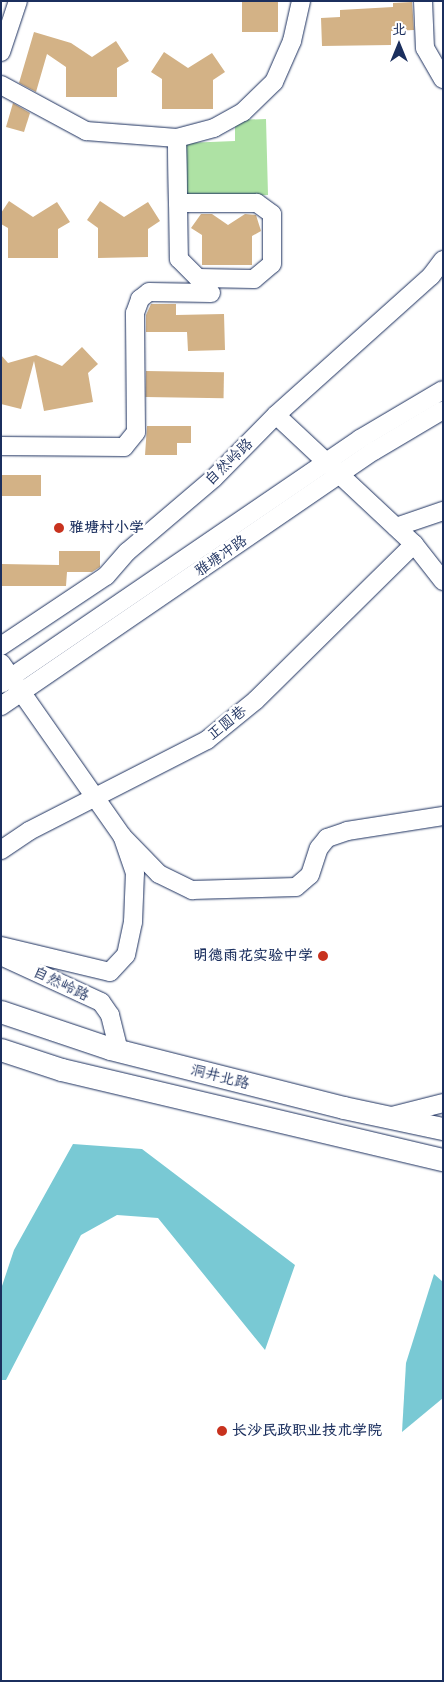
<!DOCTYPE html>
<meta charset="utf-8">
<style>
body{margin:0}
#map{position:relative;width:444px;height:1682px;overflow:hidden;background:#fff;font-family:Pangolin,"LXGW WenKai TC",sans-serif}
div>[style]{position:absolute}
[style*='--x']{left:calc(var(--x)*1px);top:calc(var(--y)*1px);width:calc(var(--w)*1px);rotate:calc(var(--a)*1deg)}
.green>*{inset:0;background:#aee2a4}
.water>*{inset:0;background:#79c9d4}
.building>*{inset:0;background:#d3b286;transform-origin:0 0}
.roads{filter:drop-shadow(0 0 1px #1b2f5e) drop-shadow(0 0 1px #1b2f5e)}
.minor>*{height:18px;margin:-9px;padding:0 9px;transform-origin:9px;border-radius:9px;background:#fff}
.major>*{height:22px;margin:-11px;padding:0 11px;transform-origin:11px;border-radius:11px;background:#fff}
.dots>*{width:14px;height:14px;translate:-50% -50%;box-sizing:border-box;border:2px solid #fff;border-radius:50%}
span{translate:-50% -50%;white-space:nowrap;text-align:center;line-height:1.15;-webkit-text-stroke:5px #fff;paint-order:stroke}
.street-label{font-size:15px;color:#1b2f5e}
.poi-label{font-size:15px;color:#1b2f5e;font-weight:700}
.left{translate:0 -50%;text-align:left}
.right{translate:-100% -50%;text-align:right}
.frame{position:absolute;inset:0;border:2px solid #1b2f5e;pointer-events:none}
.north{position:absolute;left:374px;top:20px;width:50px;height:50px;-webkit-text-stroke:4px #fff;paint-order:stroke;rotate:0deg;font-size:14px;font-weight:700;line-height:20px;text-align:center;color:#1b2f5e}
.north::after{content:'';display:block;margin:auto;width:18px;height:22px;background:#1b2f5e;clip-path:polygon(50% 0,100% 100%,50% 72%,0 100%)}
</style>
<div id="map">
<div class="green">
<i style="clip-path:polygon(266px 119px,268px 195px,187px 198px,185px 143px,235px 141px,235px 120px)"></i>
</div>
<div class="water">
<i style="clip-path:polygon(73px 1144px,142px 1149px,295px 1265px,265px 1350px,158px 1218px,117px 1215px,81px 1235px,6px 1380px,1px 1380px,1px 1289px,14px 1250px)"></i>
<i style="clip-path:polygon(434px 1274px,443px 1282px,443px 1398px,402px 1432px,406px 1363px)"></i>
</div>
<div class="building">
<i style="left:242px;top:1px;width:36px;height:31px"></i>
<i style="clip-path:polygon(412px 2px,414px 30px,391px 31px,391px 45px,322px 46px,321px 18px,340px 17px,340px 10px,393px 7px,393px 3px)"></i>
<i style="clip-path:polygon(34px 32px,71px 43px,92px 57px,116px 41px,129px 61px,117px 68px,117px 97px,66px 97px,66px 67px,47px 54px,36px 92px,19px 83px)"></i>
<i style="clip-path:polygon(164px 52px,188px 68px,212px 53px,225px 72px,213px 80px,213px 109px,162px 109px,162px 79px,151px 72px)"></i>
<i style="clip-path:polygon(13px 103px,30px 113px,24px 132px,6px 127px)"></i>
<i style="clip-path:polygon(9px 201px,33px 217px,57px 202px,70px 222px,58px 229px,58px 258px,8px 258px,8px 228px,1px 224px,1px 213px)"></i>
<i style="clip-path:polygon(100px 201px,124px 217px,148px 202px,160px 221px,148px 229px,148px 257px,98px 258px,98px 228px,87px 220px)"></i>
<i style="clip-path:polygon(201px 214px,212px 214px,228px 225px,245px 214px,256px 215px,261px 231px,252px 236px,252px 265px,202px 265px,202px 235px,191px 228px)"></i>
<i style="clip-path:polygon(151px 304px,176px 304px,176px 315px,224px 314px,225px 350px,188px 351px,187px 332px,146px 332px,146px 315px)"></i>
<i style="clip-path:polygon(82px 347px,98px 364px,88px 373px,93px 402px,44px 411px,34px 361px,21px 409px,1px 404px,1px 355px,8px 363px,36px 355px,62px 366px)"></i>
<i style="left:146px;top:371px;width:78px;height:26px;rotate:1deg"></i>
<i style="clip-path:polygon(147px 426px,191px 426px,191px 443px,177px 443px,177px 455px,145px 455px)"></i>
<i style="left:1px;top:475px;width:40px;height:21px"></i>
<i style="clip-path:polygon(59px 551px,100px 551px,100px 567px,92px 572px,67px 572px,66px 586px,1px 586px,1px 564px,59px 565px)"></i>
</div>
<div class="roads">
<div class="minor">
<i style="--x:423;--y:1;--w:47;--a:87.6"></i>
<i style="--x:425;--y:48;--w:36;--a:60"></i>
<i style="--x:1;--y:52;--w:54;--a:-71.6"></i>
<i style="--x:1;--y:85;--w:97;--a:28.4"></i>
<i style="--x:86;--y:131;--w:91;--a:4.4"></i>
<i style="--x:177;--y:138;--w:38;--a:-15"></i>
<i style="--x:214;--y:128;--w:33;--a:-29"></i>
<i style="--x:243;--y:112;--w:43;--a:-44.1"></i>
<i style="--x:274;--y:82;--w:45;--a:-66.3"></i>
<i style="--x:292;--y:41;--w:41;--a:-77.3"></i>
<i style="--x:177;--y:138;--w:121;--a:89.1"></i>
<i style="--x:179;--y:259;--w:27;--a:45"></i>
<i style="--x:198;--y:278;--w:56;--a:1"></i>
<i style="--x:254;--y:279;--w:23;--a:-40"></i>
<i style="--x:272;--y:264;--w:50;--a:-90"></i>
<i style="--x:272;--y:214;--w:19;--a:-144"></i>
<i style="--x:257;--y:203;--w:79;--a:180"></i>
<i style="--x:178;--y:203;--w:65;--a:-90.9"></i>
<i style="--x:276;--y:415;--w:189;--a:43.1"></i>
<i style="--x:414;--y:544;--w:47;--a:51.9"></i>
<i style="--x:1;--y:446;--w:123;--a:0.5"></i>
<i style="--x:124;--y:447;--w:19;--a:-51"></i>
<i style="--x:136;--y:432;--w:119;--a:-90.5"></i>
<i style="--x:135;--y:313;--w:15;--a:-70"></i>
<i style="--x:140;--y:299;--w:11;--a:-38"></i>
<i style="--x:149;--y:292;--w:62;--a:0.9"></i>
<i style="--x:396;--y:527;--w:50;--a:-18.8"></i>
<i style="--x:1;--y:646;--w:126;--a:-33.7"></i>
<i style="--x:106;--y:576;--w:32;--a:-49"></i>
<i style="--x:127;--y:552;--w:114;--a:-40.4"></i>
<i style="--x:214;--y:478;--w:88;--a:-45.5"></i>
<i style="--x:276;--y:415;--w:208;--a:-41.9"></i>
<i style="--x:431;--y:276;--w:20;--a:-53"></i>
<i style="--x:1;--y:663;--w:211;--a:55"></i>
<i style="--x:1;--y:684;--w:435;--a:-34.3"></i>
<i style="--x:360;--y:439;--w:96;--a:-30.6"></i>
<i style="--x:1;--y:706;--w:452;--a:-34.4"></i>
<i style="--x:374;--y:451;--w:80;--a:-30.7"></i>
<i style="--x:1;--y:850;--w:34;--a:-34"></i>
<i style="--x:29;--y:831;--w:200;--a:-27.1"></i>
<i style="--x:207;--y:740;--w:63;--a:-39.2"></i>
<i style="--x:256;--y:700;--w:222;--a:-44.6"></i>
<i style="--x:1;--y:946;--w:112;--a:13.4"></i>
<i style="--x:110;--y:972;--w:23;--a:-47"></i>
<i style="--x:126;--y:955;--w:34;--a:-78"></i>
<i style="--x:133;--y:922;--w:49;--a:-87.7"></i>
<i style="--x:135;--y:873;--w:39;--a:-109"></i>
<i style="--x:122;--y:836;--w:53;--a:45.8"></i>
<i style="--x:159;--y:874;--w:37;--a:26"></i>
<i style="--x:192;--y:890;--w:104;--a:-1.7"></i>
<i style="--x:296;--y:887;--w:18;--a:-41"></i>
<i style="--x:310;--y:875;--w:28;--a:-72"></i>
<i style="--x:319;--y:848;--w:13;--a:-51"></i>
<i style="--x:327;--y:838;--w:21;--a:-19"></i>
<i style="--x:347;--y:831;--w:97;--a:-8.9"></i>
<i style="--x:1;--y:956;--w:110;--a:24.7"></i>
<i style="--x:101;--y:1002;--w:16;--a:55"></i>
<i style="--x:110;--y:1015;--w:37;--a:76"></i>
<i style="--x:392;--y:1116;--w:53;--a:-14.3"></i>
</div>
<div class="major">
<i style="--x:1;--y:1012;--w:116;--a:18.6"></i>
<i style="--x:111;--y:1049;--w:240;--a:14.2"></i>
<i style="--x:344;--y:1108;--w:101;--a:12"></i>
<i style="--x:1;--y:1050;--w:64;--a:18.2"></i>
<i style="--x:62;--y:1070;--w:391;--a:13.3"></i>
</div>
</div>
<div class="dots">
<i style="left:59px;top:528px;background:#c8321e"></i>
<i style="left:323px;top:956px;background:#c8321e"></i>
<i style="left:222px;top:1431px;background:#c8321e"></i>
</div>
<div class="street-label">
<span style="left:229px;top:462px;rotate:-44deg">自然岭路</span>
<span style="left:221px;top:556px;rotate:-35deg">雅塘冲路</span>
<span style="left:227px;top:723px;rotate:-38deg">正圆巷</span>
<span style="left:61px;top:984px;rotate:25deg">自然岭路</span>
<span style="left:220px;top:1077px;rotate:14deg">洞井北路</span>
</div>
<div class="poi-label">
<span class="left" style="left:69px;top:528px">雅塘村小学</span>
<span class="right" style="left:313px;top:956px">明德雨花实验中学</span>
<span class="left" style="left:232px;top:1431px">长沙民政职业技术学院</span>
</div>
<div class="frame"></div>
<div class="north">北</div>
</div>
